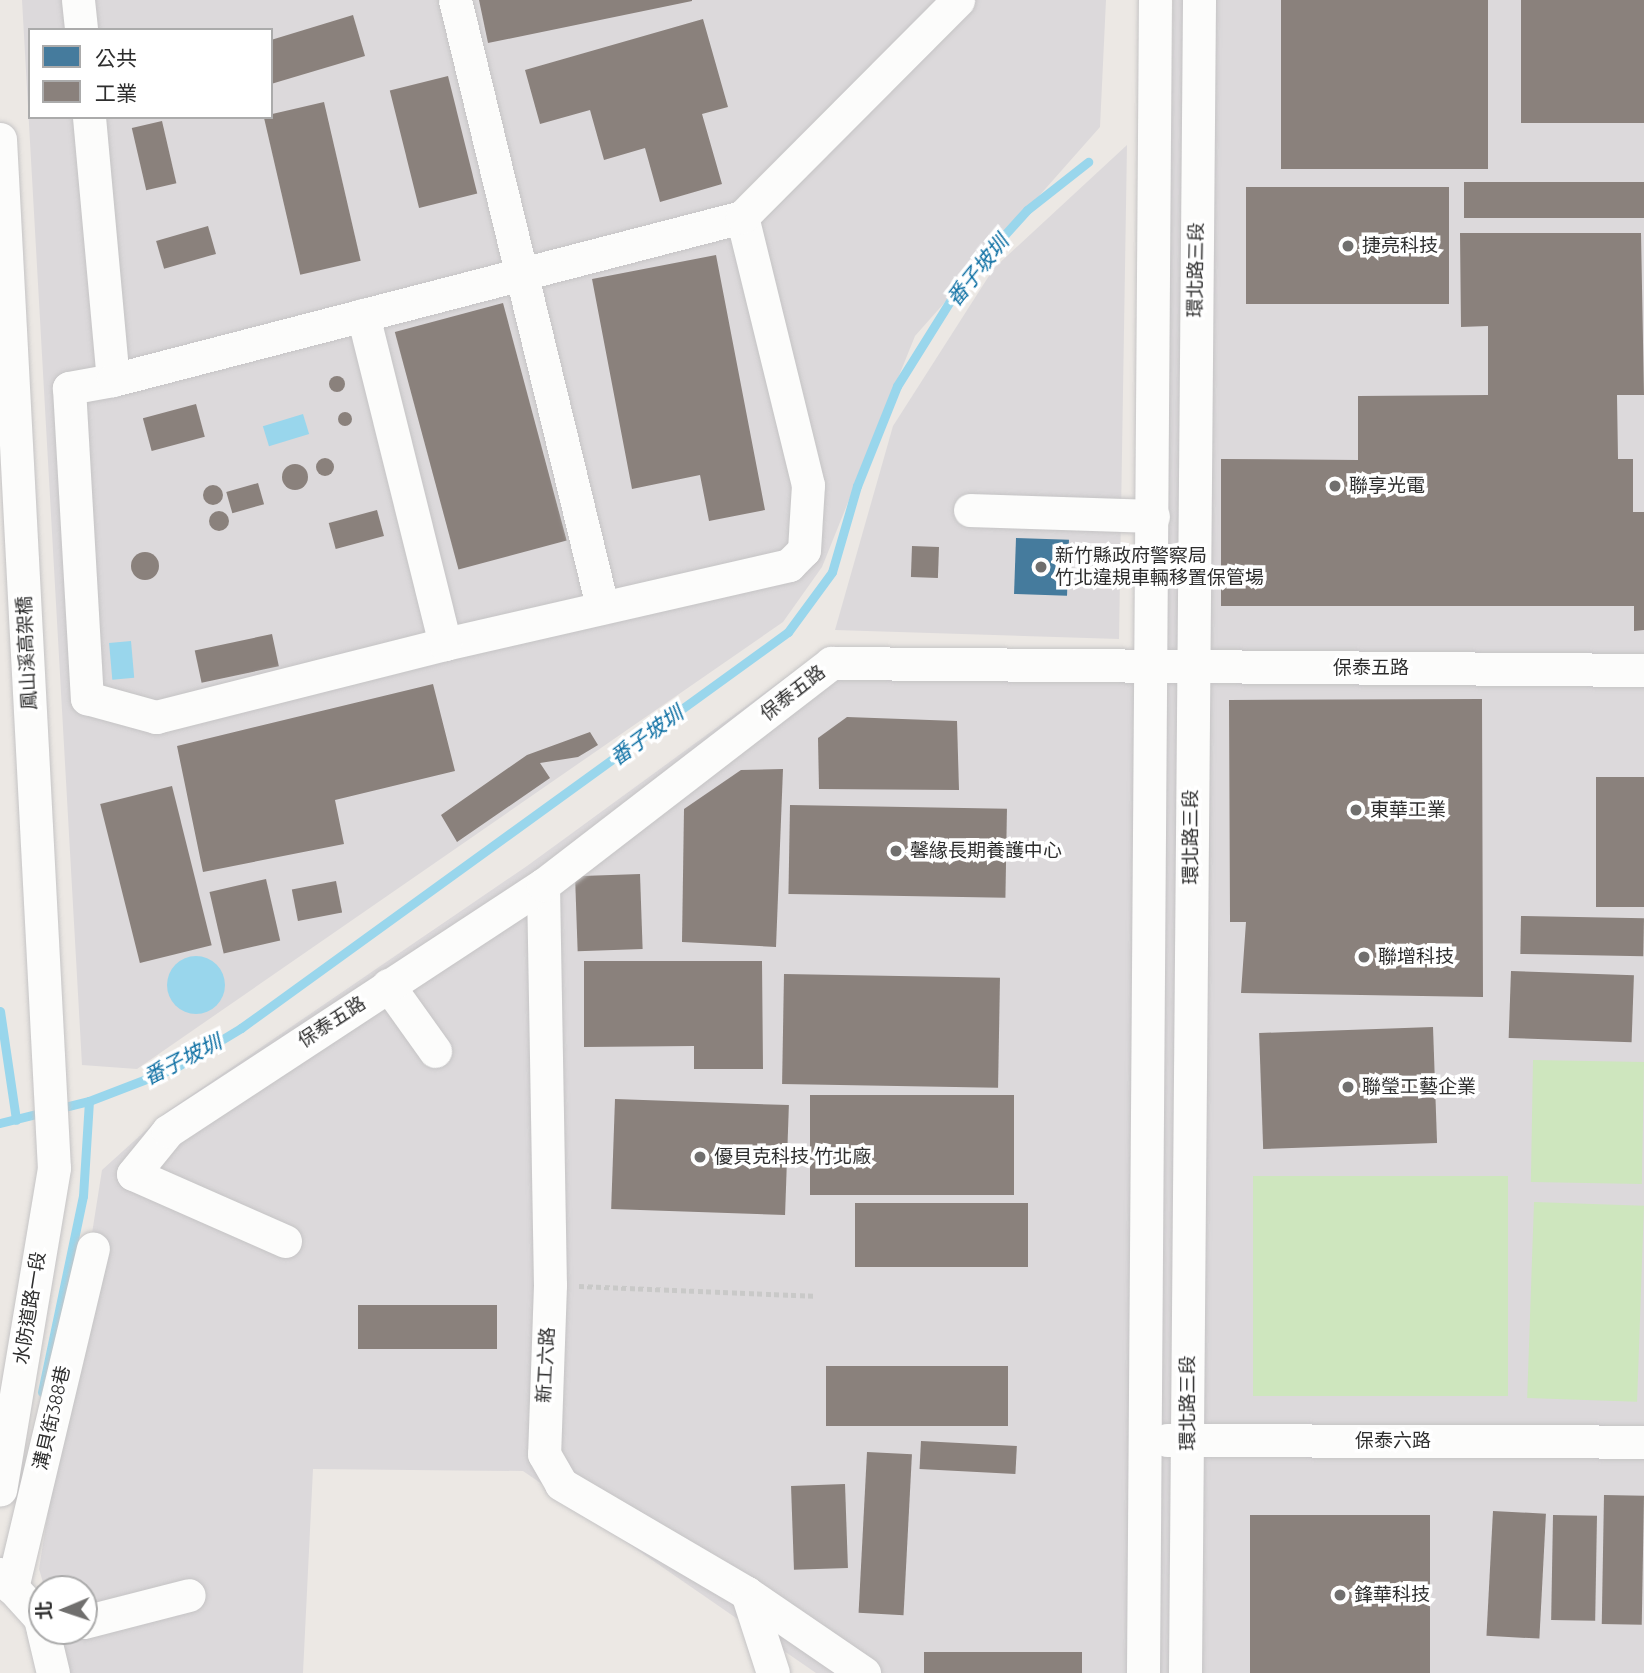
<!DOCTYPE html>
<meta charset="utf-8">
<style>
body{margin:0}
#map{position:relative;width:1644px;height:1673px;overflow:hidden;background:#ece8e4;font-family:Quicksand,"Noto Sans TC",sans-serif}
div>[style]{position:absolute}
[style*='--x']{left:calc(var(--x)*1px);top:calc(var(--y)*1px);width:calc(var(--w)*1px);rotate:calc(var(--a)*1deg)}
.industrial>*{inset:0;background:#dcd9db}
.green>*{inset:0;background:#cee6be;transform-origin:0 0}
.water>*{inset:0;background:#99d6ec;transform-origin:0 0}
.round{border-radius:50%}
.public>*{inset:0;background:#457b9d;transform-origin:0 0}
.industry>*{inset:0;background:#8a817c;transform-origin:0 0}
.stream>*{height:9px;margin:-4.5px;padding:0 4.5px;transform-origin:4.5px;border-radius:4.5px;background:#99d6ec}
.path>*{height:4.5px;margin-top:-2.25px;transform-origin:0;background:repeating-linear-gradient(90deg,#c9c9c8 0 5px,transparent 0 8.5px)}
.roads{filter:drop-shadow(0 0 2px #c5c4c5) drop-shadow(0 0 2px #c5c4c5)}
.minor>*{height:33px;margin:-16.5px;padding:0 16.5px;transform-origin:16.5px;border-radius:16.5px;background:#fcfcfb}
.dots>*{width:19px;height:19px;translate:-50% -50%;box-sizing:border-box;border:4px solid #fff;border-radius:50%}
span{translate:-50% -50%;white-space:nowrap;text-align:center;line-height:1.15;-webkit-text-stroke:7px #fff;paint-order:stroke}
.poi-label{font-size:19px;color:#2e2e2e}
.left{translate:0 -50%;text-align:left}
.street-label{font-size:19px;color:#2e2e2e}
.water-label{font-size:21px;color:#0d6fa3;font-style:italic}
.legend{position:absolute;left:28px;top:28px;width:245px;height:91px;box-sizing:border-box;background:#fff;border:2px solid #ababab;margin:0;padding:9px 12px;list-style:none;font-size:21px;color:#2e2e2e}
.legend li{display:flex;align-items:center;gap:14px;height:35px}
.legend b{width:35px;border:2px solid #ababab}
.north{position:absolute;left:28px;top:1575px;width:70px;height:70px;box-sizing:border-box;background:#fff;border:2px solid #ababab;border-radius:50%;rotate:268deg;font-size:19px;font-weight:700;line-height:28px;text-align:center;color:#2e2e2e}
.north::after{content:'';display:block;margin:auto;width:24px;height:32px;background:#706f6e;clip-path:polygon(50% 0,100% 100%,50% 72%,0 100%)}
</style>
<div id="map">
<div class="industrial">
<i style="clip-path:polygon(evenodd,22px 0,1106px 0,1100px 127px,915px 336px,822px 567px,783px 622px,137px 1069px,82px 1065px,22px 0,30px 30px,271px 30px,271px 117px,30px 117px,30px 30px)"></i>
<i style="clip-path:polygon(1173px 0,1644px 0,1644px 1673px,816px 1673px,523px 1471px,313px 1469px,303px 1673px,67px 1673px,56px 1631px,84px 1631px,84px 1589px,45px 1589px,39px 1569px,102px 1170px,165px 1113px,527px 866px,823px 650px,1164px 651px)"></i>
<i style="clip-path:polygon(1127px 145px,1119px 639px,835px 630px,893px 426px,994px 268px)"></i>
</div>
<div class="green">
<i style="left:1533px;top:1060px;width:111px;height:122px;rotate:1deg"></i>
<i style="left:1253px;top:1176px;width:255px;height:220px"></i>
<i style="left:1534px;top:1202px;width:110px;height:196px;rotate:2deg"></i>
</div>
<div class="water">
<i style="left:303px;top:414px;width:21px;height:42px;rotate:73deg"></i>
<i style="left:131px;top:641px;width:37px;height:22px;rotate:85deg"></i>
<i class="round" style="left:167px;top:956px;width:58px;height:58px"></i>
</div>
<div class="public">
<i style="left:1016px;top:538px;width:53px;height:56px;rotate:2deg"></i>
</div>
<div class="industry">
<i style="clip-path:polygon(479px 0,692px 0,692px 1px,488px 43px)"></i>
<i style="left:1281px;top:0;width:207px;height:169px"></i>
<i style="left:1521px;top:0;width:123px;height:123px"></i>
<i style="clip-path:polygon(353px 15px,365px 56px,271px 84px,271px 40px)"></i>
<i style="clip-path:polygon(703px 19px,728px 107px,702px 114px,722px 184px,660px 202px,645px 148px,604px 160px,590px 110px,540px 124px,525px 70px)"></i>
<i style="left:448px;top:76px;width:121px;height:60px;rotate:76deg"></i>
<i style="left:324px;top:102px;width:163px;height:62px;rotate:77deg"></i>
<i style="left:162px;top:121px;width:64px;height:31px;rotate:77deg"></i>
<i style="left:1644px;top:182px;width:36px;height:180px;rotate:90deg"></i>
<i style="left:1449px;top:187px;width:117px;height:203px;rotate:90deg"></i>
<i style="left:208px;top:226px;width:29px;height:54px;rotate:74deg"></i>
<i style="clip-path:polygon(1460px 233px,1641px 233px,1644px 395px,1617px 395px,1618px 459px,1633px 459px,1633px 512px,1644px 512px,1644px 630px,1634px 631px,1634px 606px,1221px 606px,1221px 459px,1358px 460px,1358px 396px,1488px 395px,1488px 326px,1461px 327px)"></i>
<i style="clip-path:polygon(716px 255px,765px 510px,709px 521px,700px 475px,632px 489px,592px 279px)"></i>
<i style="left:503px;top:303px;width:246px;height:112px;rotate:75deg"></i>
<i class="round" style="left:329px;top:376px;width:16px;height:16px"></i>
<i style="left:196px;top:404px;width:34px;height:55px;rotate:75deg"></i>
<i class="round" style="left:338px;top:412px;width:14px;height:14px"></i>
<i class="round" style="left:316px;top:458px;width:18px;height:18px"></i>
<i class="round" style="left:282px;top:464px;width:26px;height:26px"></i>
<i style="left:258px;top:483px;width:22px;height:33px;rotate:74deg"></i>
<i class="round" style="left:203px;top:485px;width:20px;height:20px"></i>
<i style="left:377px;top:510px;width:27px;height:50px;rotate:75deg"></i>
<i class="round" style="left:209px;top:511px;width:20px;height:20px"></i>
<i style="left:912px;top:546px;width:27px;height:31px;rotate:2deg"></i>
<i class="round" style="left:131px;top:552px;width:28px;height:28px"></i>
<i style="left:272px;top:634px;width:33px;height:79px;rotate:78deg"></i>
<i style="clip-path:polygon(433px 684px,455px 771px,335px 800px,344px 844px,203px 872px,177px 746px)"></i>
<i style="clip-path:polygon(1482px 699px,1483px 997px,1241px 993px,1246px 922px,1230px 922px,1229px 700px)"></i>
<i style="clip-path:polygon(847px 717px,957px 721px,959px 790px,819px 789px,818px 738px)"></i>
<i style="clip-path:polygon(590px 732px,598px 745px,578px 757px,540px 763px,550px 778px,457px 842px,441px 815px,527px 755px)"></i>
<i style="clip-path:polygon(783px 769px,776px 947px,682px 942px,684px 809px,741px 770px)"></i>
<i style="left:1596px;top:777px;width:48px;height:130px"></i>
<i style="left:172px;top:786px;width:164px;height:74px;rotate:76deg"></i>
<i style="left:790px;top:805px;width:217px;height:89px;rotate:1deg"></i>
<i style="left:640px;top:874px;width:75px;height:65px;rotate:88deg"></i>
<i style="left:266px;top:879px;width:63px;height:58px;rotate:77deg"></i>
<i style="left:336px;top:881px;width:32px;height:45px;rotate:79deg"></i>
<i style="left:1521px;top:916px;width:123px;height:38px;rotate:1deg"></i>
<i style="clip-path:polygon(584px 961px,762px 961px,763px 1069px,694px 1069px,694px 1046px,584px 1047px)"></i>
<i style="left:1511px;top:971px;width:123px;height:67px;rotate:2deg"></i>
<i style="left:784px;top:974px;width:216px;height:110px;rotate:1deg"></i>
<i style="left:1433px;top:1027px;width:116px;height:174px;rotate:88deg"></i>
<i style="left:1014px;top:1095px;width:100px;height:204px;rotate:90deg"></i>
<i style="left:615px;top:1099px;width:174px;height:110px;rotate:2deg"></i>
<i style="left:1028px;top:1203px;width:64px;height:173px;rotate:90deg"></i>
<i style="left:497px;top:1305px;width:44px;height:139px;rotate:90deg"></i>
<i style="left:826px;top:1366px;width:182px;height:60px"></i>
<i style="left:921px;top:1441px;width:96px;height:28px;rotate:3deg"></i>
<i style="left:867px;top:1452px;width:45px;height:161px;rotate:3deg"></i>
<i style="left:845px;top:1484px;width:84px;height:54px;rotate:88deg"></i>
<i style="left:1604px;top:1495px;width:40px;height:129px;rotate:1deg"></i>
<i style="left:1493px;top:1511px;width:53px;height:125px;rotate:3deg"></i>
<i style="left:1250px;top:1515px;width:180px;height:158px"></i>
<i style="left:1553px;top:1515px;width:44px;height:105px;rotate:1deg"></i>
<i style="left:1082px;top:1652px;width:21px;height:158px;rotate:90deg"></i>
</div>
<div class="stream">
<i style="--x:0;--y:1011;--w:110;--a:81.6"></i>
<i style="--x:0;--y:1123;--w:92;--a:-13.9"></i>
<i style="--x:89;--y:1101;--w:92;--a:-21"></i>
<i style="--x:175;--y:1068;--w:77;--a:-31.2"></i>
<i style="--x:241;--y:1028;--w:675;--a:-35.9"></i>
<i style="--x:788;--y:632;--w:74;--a:-53.7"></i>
<i style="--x:832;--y:572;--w:90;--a:-73.8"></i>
<i style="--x:857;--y:486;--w:108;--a:-68.2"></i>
<i style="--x:897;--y:386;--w:123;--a:-58"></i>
<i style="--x:962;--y:282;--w:97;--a:-47.9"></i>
<i style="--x:1027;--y:210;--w:78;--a:-38.2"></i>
<i style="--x:42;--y:1392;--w:200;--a:-78.2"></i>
<i style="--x:83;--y:1196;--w:95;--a:-86.4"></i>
</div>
<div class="path">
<i style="--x:579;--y:1286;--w:235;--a:2.4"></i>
</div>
<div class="roads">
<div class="minor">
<i style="--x:78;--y:0;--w:30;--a:84"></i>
<i style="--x:455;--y:0;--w:624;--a:76.36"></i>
<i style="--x:89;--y:117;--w:264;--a:84.8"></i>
<i style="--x:113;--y:380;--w:45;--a:169.7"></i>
<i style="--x:69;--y:388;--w:311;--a:86.7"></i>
<i style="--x:87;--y:698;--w:72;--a:15.4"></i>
<i style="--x:156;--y:717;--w:298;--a:-14.2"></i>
<i style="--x:445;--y:644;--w:353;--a:-12.9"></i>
<i style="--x:789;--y:565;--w:21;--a:-45"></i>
<i style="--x:804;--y:550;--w:65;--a:-86.5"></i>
<i style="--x:808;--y:485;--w:276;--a:-103.8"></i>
<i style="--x:0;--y:139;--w:1030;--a:87"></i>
<i style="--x:54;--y:1168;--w:326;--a:99.5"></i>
<i style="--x:363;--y:315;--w:339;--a:76"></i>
<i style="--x:113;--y:380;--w:650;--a:-14.53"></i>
<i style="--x:742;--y:217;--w:306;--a:-45.1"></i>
<i style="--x:970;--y:510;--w:183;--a:1.9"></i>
<i style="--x:543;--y:885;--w:400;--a:89"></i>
<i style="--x:550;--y:1285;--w:169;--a:92"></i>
<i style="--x:544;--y:1454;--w:34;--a:60"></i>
<i style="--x:561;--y:1484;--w:216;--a:30.4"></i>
<i style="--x:747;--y:1593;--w:142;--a:34.4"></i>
<i style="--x:388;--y:985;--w:81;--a:54.5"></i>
<i style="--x:285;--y:1241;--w:166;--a:-156.2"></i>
<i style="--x:133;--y:1174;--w:55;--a:-50.9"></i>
<i style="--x:168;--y:1131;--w:448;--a:-33.3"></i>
<i style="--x:543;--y:885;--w:364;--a:-37.6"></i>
<i style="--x:831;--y:663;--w:813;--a:0.49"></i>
<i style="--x:1167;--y:1440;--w:477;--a:0.2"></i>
<i style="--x:0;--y:1574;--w:59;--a:47.7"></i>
<i style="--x:40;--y:1618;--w:9;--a:77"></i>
<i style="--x:12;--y:1588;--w:349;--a:-76.6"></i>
<i style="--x:747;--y:1593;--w:84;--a:72"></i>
<i style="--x:84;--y:1622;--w:108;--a:-14.4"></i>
<i style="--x:43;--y:1631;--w:43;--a:76.6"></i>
<i style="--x:1143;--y:1673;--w:1673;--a:-89.59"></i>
<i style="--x:1185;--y:1673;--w:1673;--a:-89.52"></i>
</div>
</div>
<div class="dots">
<i style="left:1348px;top:246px;background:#706f6e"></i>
<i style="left:1335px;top:486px;background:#706f6e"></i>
<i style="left:1041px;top:567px;background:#706f6e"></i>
<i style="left:1356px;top:810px;background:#706f6e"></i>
<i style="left:896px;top:851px;background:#706f6e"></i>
<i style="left:1364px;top:957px;background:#706f6e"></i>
<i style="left:1348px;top:1087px;background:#706f6e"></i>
<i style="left:700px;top:1157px;background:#706f6e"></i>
<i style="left:1340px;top:1595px;background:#706f6e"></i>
</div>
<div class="poi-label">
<span class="left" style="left:1362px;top:246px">捷亮科技</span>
<span class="left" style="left:1349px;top:486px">聯享光電</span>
<span class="left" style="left:1055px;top:567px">新竹縣政府警察局<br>竹北違規車輛移置保管場</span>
<span class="left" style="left:1370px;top:810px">東華工業</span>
<span class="left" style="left:910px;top:851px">馨緣長期養護中心</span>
<span class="left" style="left:1378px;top:957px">聯增科技</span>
<span class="left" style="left:1362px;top:1087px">聯瑩工藝企業</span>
<span class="left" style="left:714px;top:1157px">優貝克科技 竹北廠</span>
<span class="left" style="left:1354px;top:1595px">鋒華科技</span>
</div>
<div class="street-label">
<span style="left:1196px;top:270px;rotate:-89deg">環北路三段</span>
<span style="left:27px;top:653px;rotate:-93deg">鳳山溪高架橋</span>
<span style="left:1371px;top:668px">保泰五路</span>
<span style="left:793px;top:693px;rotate:-38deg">保泰五路</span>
<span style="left:1191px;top:837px;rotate:-90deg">環北路三段</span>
<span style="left:332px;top:1022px;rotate:-33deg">保泰五路</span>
<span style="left:30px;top:1308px;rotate:-81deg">水防道路一段</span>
<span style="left:546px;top:1365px;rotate:-87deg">新工六路</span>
<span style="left:1188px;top:1403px;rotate:-90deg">環北路三段</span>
<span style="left:52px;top:1418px;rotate:-77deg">溝貝街388巷</span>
<span style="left:1393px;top:1441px">保泰六路</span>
</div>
<div class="water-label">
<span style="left:977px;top:270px;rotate:-51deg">番子坡圳</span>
<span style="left:646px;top:735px;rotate:-36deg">番子坡圳</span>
<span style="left:182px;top:1059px;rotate:-27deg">番子坡圳</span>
</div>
<ul class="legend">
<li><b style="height:19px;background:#457b9d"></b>公共</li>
<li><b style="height:19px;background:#8a817c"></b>工業</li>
</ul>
<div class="north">北</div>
</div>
